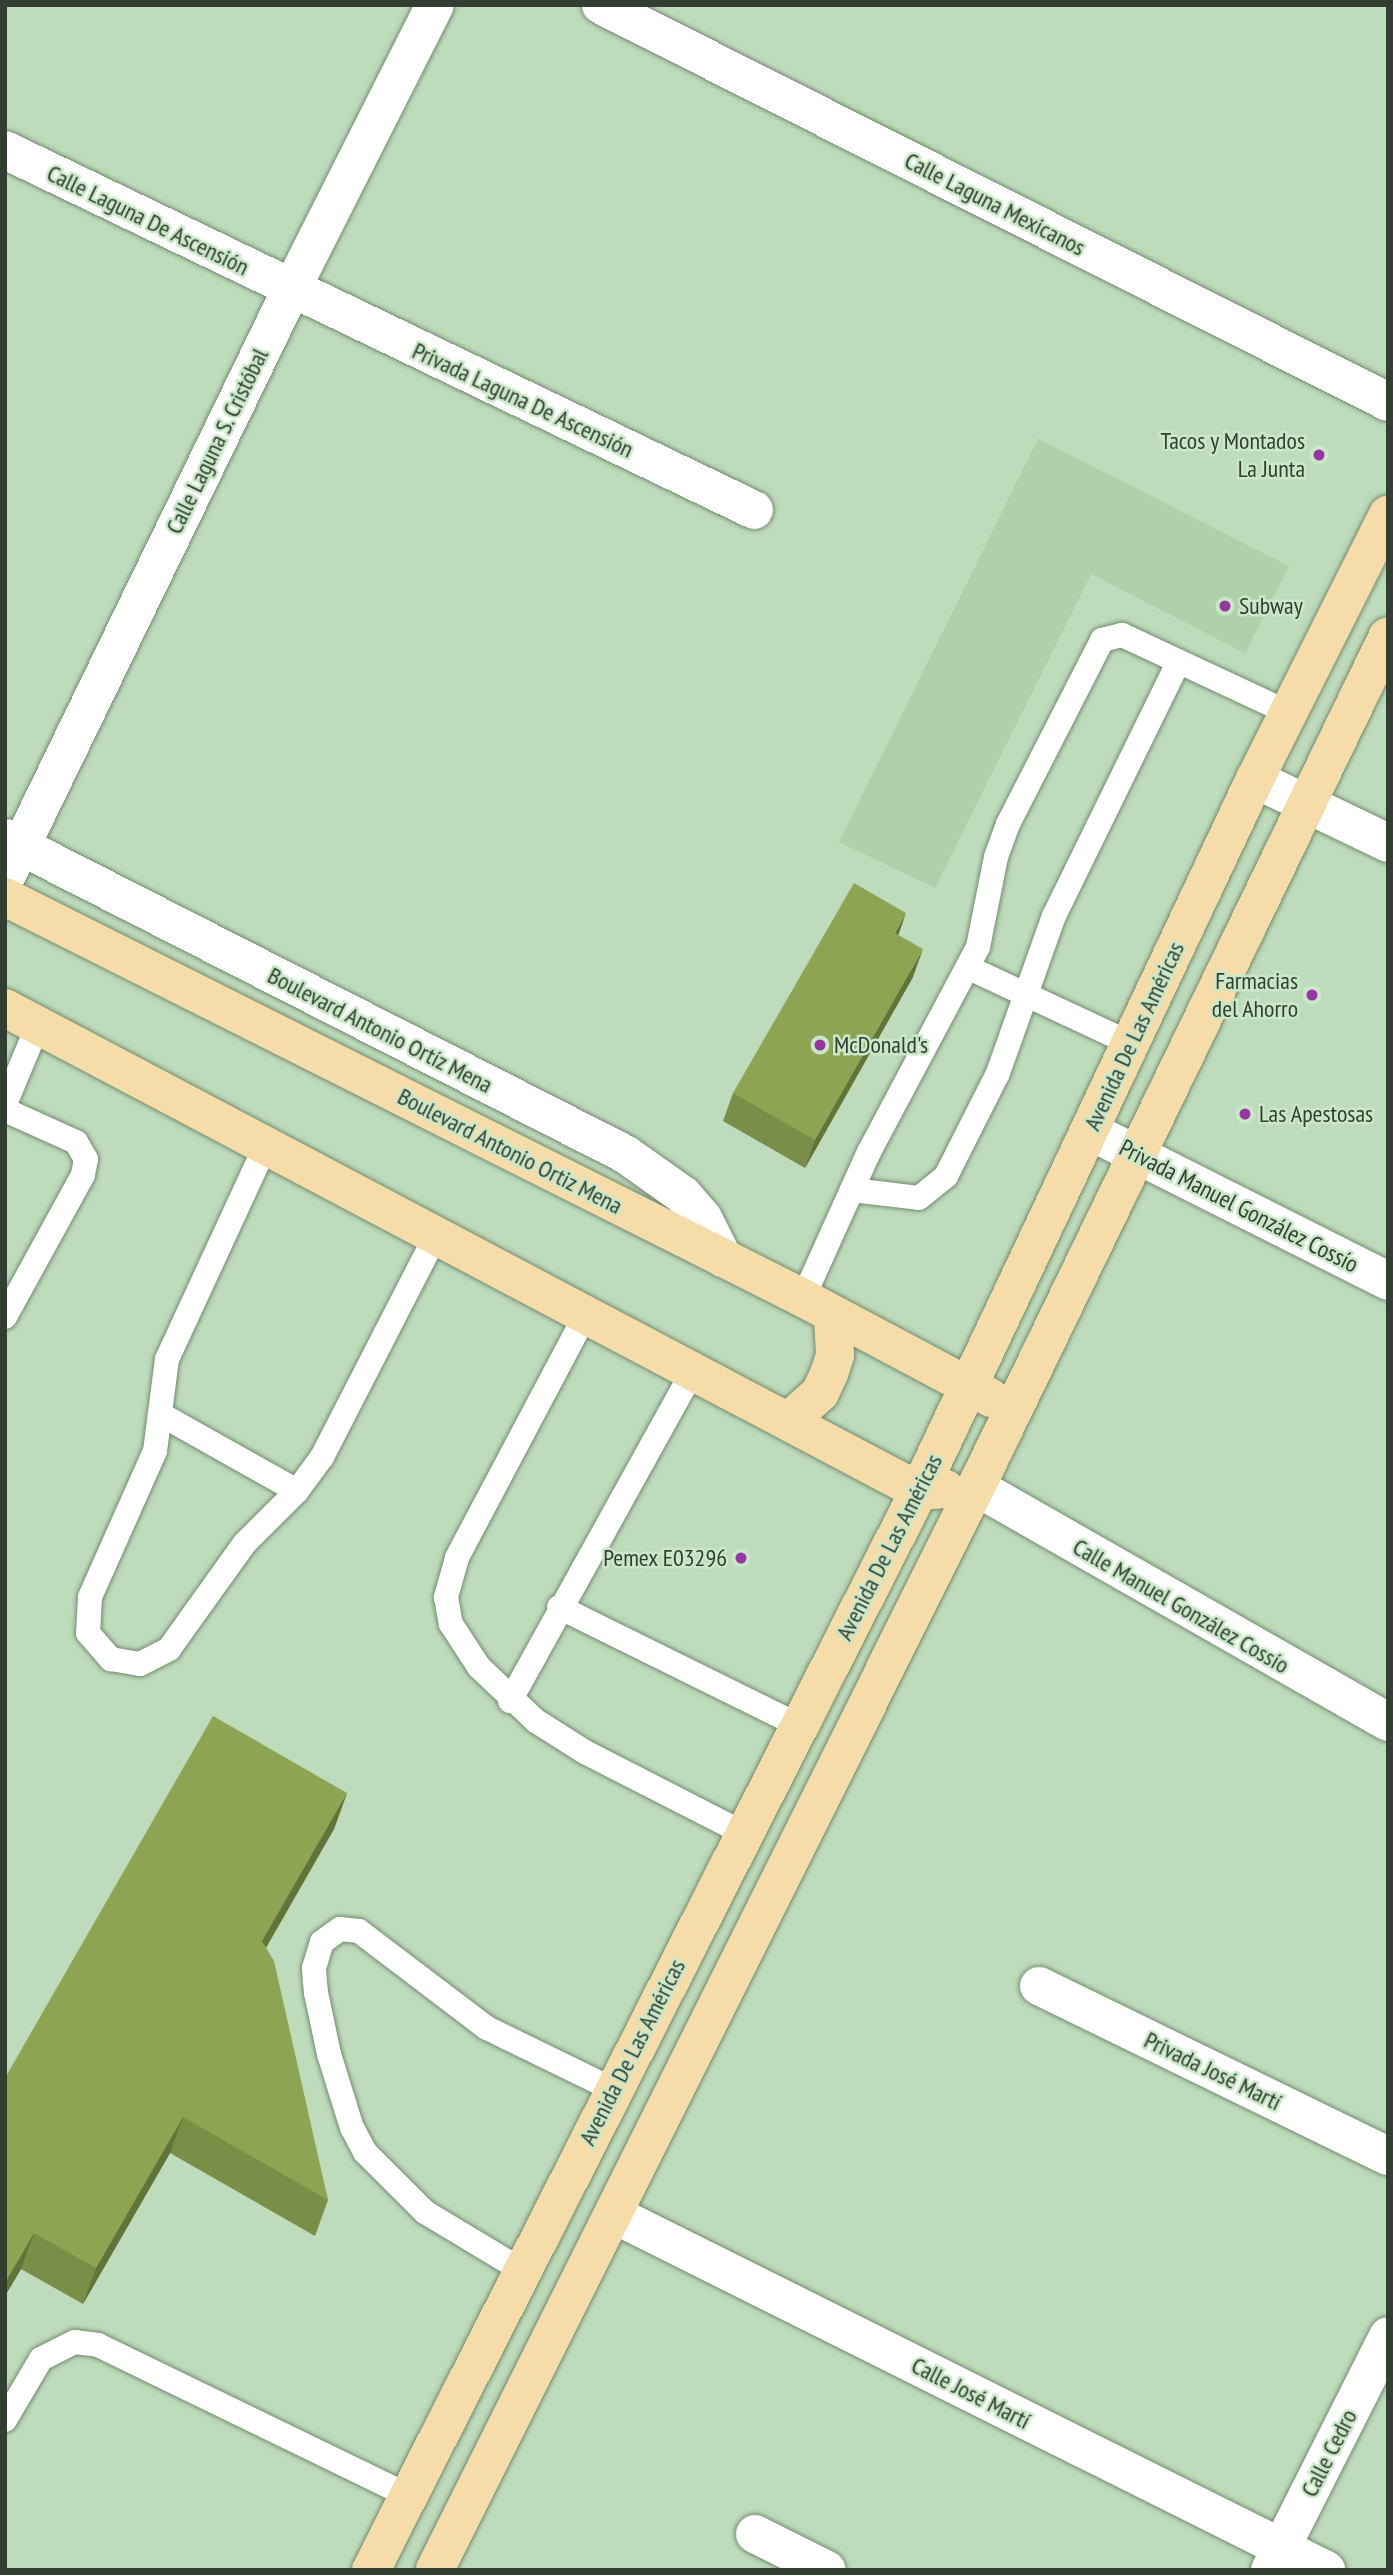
<!DOCTYPE html>
<meta charset="utf-8">
<style>
body{margin:0}
#map{position:relative;width:1393px;height:2575px;overflow:hidden;background:#bedbbb;font-family:"PT Sans Narrow",sans-serif}
div>[style]{position:absolute}
[style*='--x']{left:calc(var(--x)*1px);top:calc(var(--y)*1px);width:calc(var(--w)*1px);rotate:calc(var(--a)*1deg)}
.built>*{inset:0;background:#aed0ab}
.roads{filter:drop-shadow(0 0 2px #718c6e) drop-shadow(0 0 2px #718c6e)}
.service>*{height:24px;margin:-12px;padding:0 12px;transform-origin:12px;border-radius:12px;background:#fff}
.minor>*{height:38px;margin:-19px;padding:0 19px;transform-origin:19px;border-radius:19px;background:#fff}
.tertiary>*{height:38px;margin:-19px;padding:0 19px;transform-origin:19px;border-radius:19px;background:#fff}
.primary>*{height:38px;margin:-19px;padding:0 19px;transform-origin:19px;border-radius:19px;background:#f5dca9}
.wall>*{inset:0;background:#798e47}
.shaded-wall>*{inset:0;background:#63743a}
.building>*{inset:0;background:#8da553}
.dots>*{width:19px;height:19px;translate:-50% -50%;box-sizing:border-box;border:4px solid #cae8c8;border-radius:50%}
span{translate:-50% -50%;white-space:nowrap;text-align:center;line-height:1.15;-webkit-text-stroke:5px #cae8c8;paint-order:stroke}
.street-label{font-size:24px;color:#323e31}
.poi-label{font-size:24px;color:#323e31}
.right{translate:-100% -50%;text-align:right}
.left{translate:0 -50%;text-align:left}
.frame{position:absolute;inset:0;border:7px solid #323e31;pointer-events:none}
</style>
<div id="map">
<div class="built">
<i style="clip-path:polygon(1038px 439px,1289px 566px,1245px 653px,1091px 574px,935px 888px,839px 842px)"></i>
</div>
<div class="roads">
<div class="service">
<i style="--x:969;--y:968;--w:178;--a:25"></i>
<i style="--x:5;--y:1104;--w:86;--a:-67.3"></i>
<i style="--x:5;--y:1110;--w:78;--a:24.3"></i>
<i style="--x:76;--y:1142;--w:20;--a:60"></i>
<i style="--x:86;--y:1159;--w:16;--a:101"></i>
<i style="--x:83;--y:1175;--w:162;--a:118.8"></i>
<i style="--x:266;--y:1145;--w:236;--a:114.8"></i>
<i style="--x:167;--y:1359;--w:93;--a:97.4"></i>
<i style="--x:155;--y:1451;--w:160;--a:114"></i>
<i style="--x:90;--y:1597;--w:36;--a:93"></i>
<i style="--x:88;--y:1633;--w:35;--a:49"></i>
<i style="--x:111;--y:1659;--w:29;--a:10"></i>
<i style="--x:140;--y:1664;--w:33;--a:-27"></i>
<i style="--x:169;--y:1649;--w:130;--a:-54.4"></i>
<i style="--x:245;--y:1543;--w:74;--a:-45"></i>
<i style="--x:297;--y:1491;--w:42;--a:-53.7"></i>
<i style="--x:322;--y:1457;--w:252;--a:-62.8"></i>
<i style="--x:852;--y:1190;--w:67;--a:6.8"></i>
<i style="--x:919;--y:1198;--w:35;--a:-39"></i>
<i style="--x:946;--y:1176;--w:115;--a:-63.2"></i>
<i style="--x:998;--y:1073;--w:167;--a:-70.4"></i>
<i style="--x:1054;--y:916;--w:282;--a:-63.9"></i>
<i style="--x:803;--y:1298;--w:160;--a:-65.7"></i>
<i style="--x:869;--y:1152;--w:232;--a:-62"></i>
<i style="--x:978;--y:947;--w:92;--a:-78.7"></i>
<i style="--x:996;--y:857;--w:35;--a:-70"></i>
<i style="--x:1008;--y:824;--w:207;--a:-62.9"></i>
<i style="--x:1102;--y:640;--w:21;--a:-14"></i>
<i style="--x:1122;--y:635;--w:184;--a:25"></i>
<i style="--x:587;--y:1312;--w:278;--a:117.9"></i>
<i style="--x:457;--y:1558;--w:41;--a:105.8"></i>
<i style="--x:446;--y:1597;--w:27;--a:80"></i>
<i style="--x:451;--y:1624;--w:51;--a:56.9"></i>
<i style="--x:479;--y:1667;--w:79;--a:43.5"></i>
<i style="--x:536;--y:1721;--w:58;--a:32.3"></i>
<i style="--x:585;--y:1752;--w:178;--a:27.1"></i>
<i style="--x:160;--y:1414;--w:157;--a:29.3"></i>
<i style="--x:559;--y:1607;--w:267;--a:26.3"></i>
<i style="--x:510;--y:1701;--w:380;--a:-61"></i>
<i style="--x:523;--y:2271;--w:114;--a:-149"></i>
<i style="--x:425;--y:2212;--w:85;--a:-135"></i>
<i style="--x:365;--y:2152;--w:27;--a:-118"></i>
<i style="--x:352;--y:2128;--w:77;--a:-107.3"></i>
<i style="--x:329;--y:2054;--w:62;--a:-102"></i>
<i style="--x:316;--y:1993;--w:25;--a:-95"></i>
<i style="--x:314;--y:1968;--w:27;--a:-73"></i>
<i style="--x:322;--y:1942;--w:22;--a:-36"></i>
<i style="--x:340;--y:1929;--w:19;--a:6"></i>
<i style="--x:359;--y:1931;--w:161;--a:37.2"></i>
<i style="--x:487;--y:2028;--w:139;--a:26"></i>
<i style="--x:5;--y:2420;--w:71;--a:-59.5"></i>
<i style="--x:41;--y:2359;--w:38;--a:-27"></i>
<i style="--x:75;--y:2342;--w:23;--a:7"></i>
<i style="--x:98;--y:2345;--w:346;--a:25.9"></i>
</div>
<div class="minor">
<i style="--x:601;--y:5;--w:881;--a:26.77"></i>
<i style="--x:5;--y:150;--w:831;--a:25.67"></i>
<i style="--x:1255;--y:779;--w:148;--a:25.7"></i>
<i style="--x:5;--y:879;--w:655;--a:-64.1"></i>
<i style="--x:291;--y:290;--w:319;--a:-63.2"></i>
<i style="--x:1090;--y:1131;--w:334;--a:26.7"></i>
<i style="--x:976;--y:1487;--w:474;--a:29.7"></i>
<i style="--x:1039;--y:1986;--w:388;--a:26"></i>
<i style="--x:755;--y:2534;--w:80;--a:26.6"></i>
<i style="--x:1270;--y:2570;--w:262;--a:-63.2"></i>
</div>
<div class="tertiary">
<i style="--x:5;--y:838;--w:696;--a:27.01"></i>
<i style="--x:625;--y:1154;--w:71;--a:35.3"></i>
<i style="--x:683;--y:1195;--w:30;--a:49"></i>
<i style="--x:703;--y:1218;--w:45;--a:63.4"></i>
<i style="--x:615;--y:2215;--w:795;--a:26.53"></i>
</div>
<div class="primary">
<i style="--x:5;--y:897;--w:893;--a:26.68"></i>
<i style="--x:803;--y:1298;--w:213;--a:28"></i>
<i style="--x:5;--y:1008;--w:1034;--a:27.85"></i>
<i style="--x:919;--y:1491;--w:27;--a:-4"></i>
<i style="--x:790;--y:1420;--w:40;--a:-42"></i>
<i style="--x:820;--y:1393;--w:21;--a:-65"></i>
<i style="--x:829;--y:1374;--w:20;--a:-72"></i>
<i style="--x:835;--y:1355;--w:39;--a:-93"></i>
<i style="--x:371;--y:2570;--w:1210;--a:-63.08"></i>
<i style="--x:919;--y:1491;--w:787;--a:-64.74"></i>
<i style="--x:1255;--y:779;--w:296;--a:-63.3"></i>
<i style="--x:435;--y:2570;--w:1211;--a:-63.46"></i>
<i style="--x:976;--y:1487;--w:945;--a:-64.17"></i>
</div>
</div>
<div class="wall">
<i style="clip-path:polygon(898px 935px,913px 977px,805px 1168px,723px 1121px,733px 1093px)"></i>
<i style="clip-path:polygon(347px 1793px,334px 1829px,266px 1948px,328px 2200px,315px 2236px,170px 2153px,83px 2304px,21px 2269px,5px 2296px,5px 2078px)"></i>
</div>
<div class="shaded-wall">
<i style="clip-path:polygon(906px 913px,896px 942px,895px 933px)"></i>
<i style="clip-path:polygon(923px 949px,913px 977px,805px 1168px,815px 1140px)"></i>
<i style="clip-path:polygon(347px 1793px,334px 1829px,249px 1977px,262px 1941px)"></i>
<i style="clip-path:polygon(183px 2117px,170px 2153px,83px 2304px,96px 2268px)"></i>
<i style="clip-path:polygon(34px 2233px,21px 2269px,5px 2296px,5px 2283px)"></i>
</div>
<div class="building">
<i style="clip-path:polygon(854px 883px,906px 913px,895px 933px,923px 949px,815px 1140px,733px 1093px)"></i>
<i style="clip-path:polygon(213px 1716px,347px 1793px,262px 1941px,274px 1961px,328px 2200px,183px 2117px,96px 2268px,34px 2233px,5px 2283px,5px 2078px)"></i>
</div>
<div class="dots">
<i style="left:1319px;top:455px;background:#9437a1"></i>
<i style="left:1225px;top:606px;background:#9437a1"></i>
<i style="left:1312px;top:995px;background:#9437a1"></i>
<i style="left:820px;top:1045px;background:#9437a1"></i>
<i style="left:1245px;top:1114px;background:#9437a1"></i>
<i style="left:741px;top:1558px;background:#9437a1"></i>
</div>
<div class="street-label">
<span style="left:995px;top:204px;rotate:27deg">Calle Laguna Mexicanos</span>
<span style="left:148px;top:220px;rotate:26deg">Calle Laguna De Ascensión</span>
<span style="left:523px;top:400px;rotate:25deg">Privada Laguna De Ascensión</span>
<span style="left:217px;top:441px;rotate:-64deg">Calle Laguna S. Cristóbal</span>
<span style="left:380px;top:1030px;rotate:27deg">Boulevard Antonio Ortíz Mena</span>
<span style="left:1134px;top:1036px;rotate:-65deg">Avenida De Las Américas</span>
<span style="left:510px;top:1151px;rotate:27deg">Boulevard Antonio Ortiz Mena</span>
<span style="left:1239px;top:1206px;rotate:27deg">Privada Manuel González Cossío</span>
<span style="left:889px;top:1547px;rotate:-63deg">Avenida De Las Américas</span>
<span style="left:1181px;top:1606px;rotate:30deg">Calle Manuel González Cossío</span>
<span style="left:632px;top:2052px;rotate:-63deg">Avenida De Las Américas</span>
<span style="left:1213px;top:2071px;rotate:26deg">Privada José Martí</span>
<span style="left:971px;top:2393px;rotate:27deg">Calle José Martí</span>
<span style="left:1329px;top:2453px;rotate:-63deg">Calle Cedro</span>
</div>
<div class="poi-label">
<span class="right" style="left:1305px;top:455px">Tacos y Montados<br>La Junta</span>
<span class="left" style="left:1239px;top:606px">Subway</span>
<span class="right" style="left:1298px;top:995px">Farmacias<br>del Ahorro</span>
<span class="left" style="left:834px;top:1045px">McDonald's</span>
<span class="left" style="left:1259px;top:1114px">Las Apestosas</span>
<span class="right" style="left:727px;top:1558px">Pemex E03296</span>
</div>
<div class="frame"></div>
</div>
